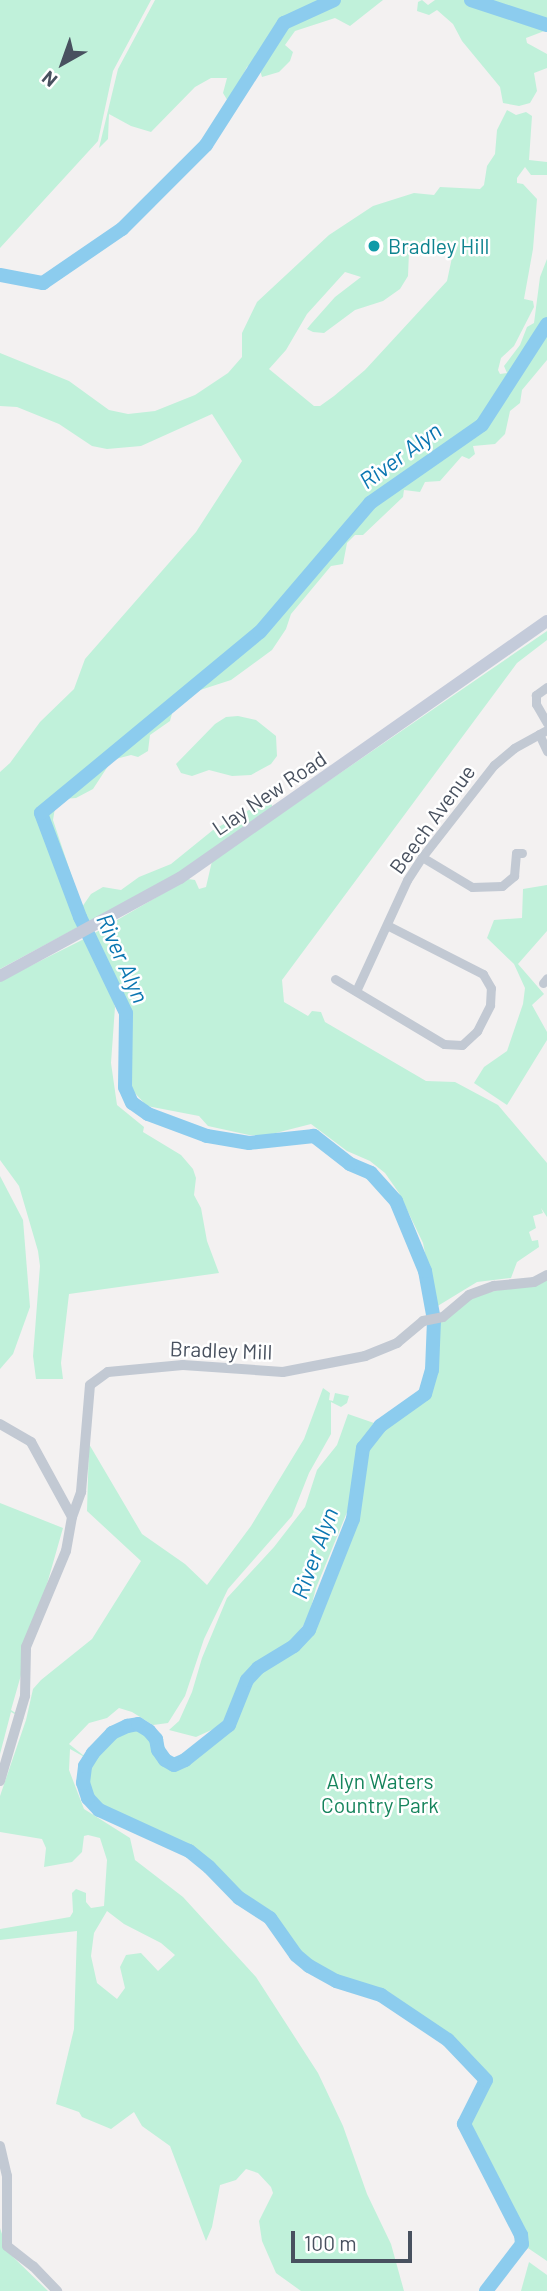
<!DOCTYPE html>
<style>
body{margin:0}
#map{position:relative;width:547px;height:2291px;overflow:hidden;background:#f3f1f1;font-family:Barlow,sans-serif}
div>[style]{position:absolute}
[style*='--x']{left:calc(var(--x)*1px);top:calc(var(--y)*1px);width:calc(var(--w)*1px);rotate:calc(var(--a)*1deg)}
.green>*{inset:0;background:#c0f1da}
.river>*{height:14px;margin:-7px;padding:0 7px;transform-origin:7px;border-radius:7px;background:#8cccee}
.minor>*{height:9px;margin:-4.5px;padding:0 4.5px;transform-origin:4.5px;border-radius:4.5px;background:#c2c9d3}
.tertiary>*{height:10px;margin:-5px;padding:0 5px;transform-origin:5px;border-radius:5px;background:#c2c9d3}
.secondary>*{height:12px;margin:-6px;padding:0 6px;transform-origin:6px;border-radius:6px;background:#c4cbda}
.dots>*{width:19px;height:19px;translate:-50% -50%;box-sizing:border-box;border:4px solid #fff;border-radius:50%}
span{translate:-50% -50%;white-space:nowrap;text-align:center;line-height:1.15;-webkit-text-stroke:5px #fff;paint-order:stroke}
.culture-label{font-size:21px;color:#0d838f}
.left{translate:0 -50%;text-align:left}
.street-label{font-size:21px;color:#48515f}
.park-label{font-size:21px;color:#16845c}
.water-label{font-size:23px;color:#0a76b1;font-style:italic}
.north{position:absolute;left:28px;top:28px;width:70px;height:70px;-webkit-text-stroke:5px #fff;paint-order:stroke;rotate:220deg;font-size:19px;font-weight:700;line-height:28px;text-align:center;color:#48515f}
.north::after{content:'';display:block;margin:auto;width:24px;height:32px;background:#48515f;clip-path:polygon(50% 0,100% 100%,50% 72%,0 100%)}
.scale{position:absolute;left:291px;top:2231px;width:121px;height:32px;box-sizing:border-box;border:4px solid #48515f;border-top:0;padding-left:9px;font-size:21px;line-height:24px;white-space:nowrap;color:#48515f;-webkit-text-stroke:5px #fff;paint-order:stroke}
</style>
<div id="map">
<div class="green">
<i style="clip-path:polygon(0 0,151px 0,113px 71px,98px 141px,0 248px)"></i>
<i style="clip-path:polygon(155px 0,383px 0,350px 26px,335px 18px,295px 31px,285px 45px,293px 52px,290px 61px,279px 72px,262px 77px,257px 61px,247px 67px,229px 103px,223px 93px,227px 78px,211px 78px,195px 87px,151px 132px,131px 126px,109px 114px,108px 139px,99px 148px,118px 69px)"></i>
<i style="clip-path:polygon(422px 0,428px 5px,435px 0,486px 0,484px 5px,491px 7px,491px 0,547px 0,547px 30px,526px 38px,527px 43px,547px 54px,547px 68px,534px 73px,537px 91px,530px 103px,519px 106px,503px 103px,500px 87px,462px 41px,453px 24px,437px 10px,429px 15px,417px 11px,418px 2px)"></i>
<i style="clip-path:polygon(evenodd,507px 110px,516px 115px,526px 112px,532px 116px,529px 160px,547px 162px,547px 175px,531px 175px,525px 167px,517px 178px,517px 183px,523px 184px,537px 199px,533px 249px,524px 299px,533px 301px,534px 307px,514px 346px,501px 358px,498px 370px,500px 374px,507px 373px,504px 366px,520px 345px,527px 327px,534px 323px,540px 277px,547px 259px,547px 360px,522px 390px,520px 403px,510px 411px,505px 434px,495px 444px,473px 446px,475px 454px,469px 459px,462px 456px,440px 481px,425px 482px,420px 492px,404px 490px,403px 497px,363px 535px,355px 535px,347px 543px,343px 564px,331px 566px,291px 614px,286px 629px,272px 650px,231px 680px,191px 693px,174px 706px,170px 721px,150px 735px,148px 751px,138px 757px,131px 755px,112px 760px,93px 789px,76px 798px,63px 799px,55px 808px,53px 820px,82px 907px,91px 894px,103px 887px,121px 890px,139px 877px,171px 864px,213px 830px,249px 810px,266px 801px,272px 805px,272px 811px,181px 872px,0 969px,0 772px,10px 763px,40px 722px,74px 689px,85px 659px,196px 532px,242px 461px,212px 414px,141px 446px,107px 449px,92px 446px,59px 424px,17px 407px,0 406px,0 353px,69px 381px,109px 410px,128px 414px,155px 411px,195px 395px,228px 373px,242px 357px,242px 333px,257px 302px,329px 235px,373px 206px,414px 193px,434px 195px,440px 187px,480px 189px,484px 185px,487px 166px,495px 154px,497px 130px,507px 110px,431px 246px,454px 248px,447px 281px,365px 370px,334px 396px,320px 406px,314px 406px,269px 369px,286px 350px,307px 314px,345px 272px,361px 277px,335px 297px,311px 324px,307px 329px,313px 332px,324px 333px,355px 310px,383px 301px,400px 289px,408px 276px,409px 252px,431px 246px)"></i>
<i style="clip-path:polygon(547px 631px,547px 640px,517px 663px,282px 980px,284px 1002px,308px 1016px,312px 1011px,321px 1012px,325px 1022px,426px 1081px,455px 1082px,498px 1105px,547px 1163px,547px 1217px,541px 1208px,543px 1213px,533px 1216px,536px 1228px,529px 1232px,532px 1241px,538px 1240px,539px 1247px,517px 1262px,511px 1278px,477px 1282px,436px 1307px,423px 1243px,399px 1193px,385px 1173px,370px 1161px,347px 1151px,311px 1124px,264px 1136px,249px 1135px,208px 1126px,199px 1116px,147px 1106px,132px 1090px,128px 1007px,93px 934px,188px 879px,195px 880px,199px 889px,206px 887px,212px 861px)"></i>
<i style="clip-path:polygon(238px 716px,256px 720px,276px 736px,277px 756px,271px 764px,251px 775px,232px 776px,209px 770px,192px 776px,181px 773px,176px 764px,215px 724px,226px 717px)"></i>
<i style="clip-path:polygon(547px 885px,547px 931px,518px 964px,544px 994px,532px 1005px,547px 1032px,547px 1040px,507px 1105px,474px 1083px,484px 1067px,507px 1051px,523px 1004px,525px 988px,514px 964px,487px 938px,494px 920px,522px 918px,523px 889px)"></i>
<i style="clip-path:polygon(84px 939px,106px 978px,115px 1007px,111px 1063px,117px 1105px,144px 1127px,143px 1132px,181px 1155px,193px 1169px,196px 1178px,194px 1195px,201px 1208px,207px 1241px,219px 1273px,69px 1294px,61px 1363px,63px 1379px,36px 1379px,33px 1356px,40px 1266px,38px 1251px,19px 1186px,0 1160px,0 981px)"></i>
<i style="clip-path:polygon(0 1176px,23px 1220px,30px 1307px,13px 1354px,0 1369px)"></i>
<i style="clip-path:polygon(evenodd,547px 1278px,547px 2261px,522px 2244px,521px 2235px,464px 2124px,480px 2097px,486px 2080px,448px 2040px,381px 1995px,336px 1981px,309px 1966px,296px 1955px,270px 1919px,239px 1898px,189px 1851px,99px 1810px,88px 1798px,83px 1783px,88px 1759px,70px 1749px,69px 1770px,84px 1809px,130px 1838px,135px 1860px,183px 1897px,256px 1977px,318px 2073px,343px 2126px,367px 2194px,391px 2244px,404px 2291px,301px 2291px,276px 2273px,262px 2241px,259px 2221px,273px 2193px,271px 2187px,258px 2173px,246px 2169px,236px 2180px,220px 2185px,212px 2227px,206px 2241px,170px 2146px,142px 2126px,134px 2112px,111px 2129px,82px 2117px,79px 2112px,56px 2104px,74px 2029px,77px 1931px,0 1940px,0 1929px,70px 1917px,73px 1912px,72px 1893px,76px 1889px,86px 1893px,86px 1902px,91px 1908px,104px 1906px,107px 1860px,100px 1838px,88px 1835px,84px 1836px,82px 1852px,72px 1862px,44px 1867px,46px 1848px,42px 1839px,0 1832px,0 1796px,26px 1720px,11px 1712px,0 1754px,0 1503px,63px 1528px,11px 1710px,26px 1720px,33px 1689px,41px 1680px,92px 1639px,141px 1561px,87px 1511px,89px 1444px,142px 1534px,185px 1564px,207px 1585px,251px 1526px,304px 1439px,323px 1388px,330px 1393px,329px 1400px,333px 1401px,335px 1393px,349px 1396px,347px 1403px,341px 1407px,331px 1402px,331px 1434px,309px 1473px,292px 1516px,228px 1589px,204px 1639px,185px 1696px,168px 1723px,153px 1725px,132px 1712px,119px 1708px,107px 1718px,89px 1723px,69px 1744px,88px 1759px,112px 1733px,138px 1724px,156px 1739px,158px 1750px,165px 1760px,175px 1765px,229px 1725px,247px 1680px,258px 1668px,294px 1646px,309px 1630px,353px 1519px,363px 1448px,380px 1426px,425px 1394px,432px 1370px,434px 1320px,470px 1297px,547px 1278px,107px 1911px,124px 1924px,161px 1943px,175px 1955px,158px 1971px,141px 1953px,126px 1955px,120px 1967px,125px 1988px,117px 1999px,97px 1983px,91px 1956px,94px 1933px,107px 1911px)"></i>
<i style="clip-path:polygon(348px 1414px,374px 1423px,359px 1446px,352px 1500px,316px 1588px,308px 1619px,291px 1642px,244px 1676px,226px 1717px,218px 1727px,196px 1737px,169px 1730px,179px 1721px,192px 1692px,202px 1658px,227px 1598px,274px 1547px,305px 1507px,317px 1470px,337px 1445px)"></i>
<i style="clip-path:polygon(0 2228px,8px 2252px,48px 2291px,0 2291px)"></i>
<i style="clip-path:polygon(529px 2262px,547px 2275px,547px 2291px,521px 2291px)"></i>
</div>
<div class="river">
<i style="--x:471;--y:0;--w:80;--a:18.2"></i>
<i style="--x:0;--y:275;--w:44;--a:10.5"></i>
<i style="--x:43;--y:283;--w:96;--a:-34.4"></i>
<i style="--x:122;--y:229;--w:119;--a:-45"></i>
<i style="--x:206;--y:145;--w:145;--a:-57.4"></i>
<i style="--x:284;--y:23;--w:55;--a:-24.7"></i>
<i style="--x:486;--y:2291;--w:59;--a:-52.5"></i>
<i style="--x:522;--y:2244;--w:9;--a:-96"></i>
<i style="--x:521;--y:2235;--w:125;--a:-117.2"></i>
<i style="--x:464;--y:2124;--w:49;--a:-63.4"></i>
<i style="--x:486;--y:2080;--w:55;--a:-133.5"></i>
<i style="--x:448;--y:2040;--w:81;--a:-146.1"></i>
<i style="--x:381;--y:1995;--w:47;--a:-162.7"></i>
<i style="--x:336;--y:1981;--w:31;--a:-151"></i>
<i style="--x:309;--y:1966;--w:17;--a:-140"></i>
<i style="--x:296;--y:1955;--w:45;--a:-125.1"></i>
<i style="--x:270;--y:1918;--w:37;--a:-147"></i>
<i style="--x:239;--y:1898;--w:43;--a:-134.1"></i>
<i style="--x:209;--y:1867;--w:26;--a:-141"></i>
<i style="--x:189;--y:1851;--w:99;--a:-155.5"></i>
<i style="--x:99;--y:1810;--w:16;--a:-133"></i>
<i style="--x:88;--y:1798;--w:16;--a:-108"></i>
<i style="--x:83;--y:1783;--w:17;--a:-83"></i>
<i style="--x:85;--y:1766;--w:15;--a:-58"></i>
<i style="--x:93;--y:1753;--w:28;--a:-46"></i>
<i style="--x:112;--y:1733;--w:17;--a:-25"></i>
<i style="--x:127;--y:1726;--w:11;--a:-10"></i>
<i style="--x:138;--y:1724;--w:13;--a:32"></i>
<i style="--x:149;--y:1731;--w:11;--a:49"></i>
<i style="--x:156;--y:1739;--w:11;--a:80"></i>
<i style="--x:158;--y:1750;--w:12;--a:55"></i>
<i style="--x:165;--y:1760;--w:10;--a:29"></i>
<i style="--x:174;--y:1765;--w:12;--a:-24"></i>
<i style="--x:185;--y:1760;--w:56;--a:-38.5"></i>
<i style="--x:229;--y:1725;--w:48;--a:-68.2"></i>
<i style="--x:247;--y:1680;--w:16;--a:-47"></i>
<i style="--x:258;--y:1668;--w:42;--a:-31.4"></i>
<i style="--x:294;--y:1646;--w:22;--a:-47"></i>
<i style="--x:309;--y:1630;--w:119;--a:-68.4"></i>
<i style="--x:353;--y:1519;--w:72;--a:-82"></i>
<i style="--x:363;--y:1448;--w:28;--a:-52"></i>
<i style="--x:380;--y:1426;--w:55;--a:-35.4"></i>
<i style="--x:425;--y:1394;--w:25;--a:-74"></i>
<i style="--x:432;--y:1370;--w:50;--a:-87.7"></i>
<i style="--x:434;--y:1320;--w:50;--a:-100.4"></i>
<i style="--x:425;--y:1271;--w:76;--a:-112.5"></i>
<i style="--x:396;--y:1201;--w:38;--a:-132"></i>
<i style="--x:371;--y:1173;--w:23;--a:-157"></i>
<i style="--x:350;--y:1164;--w:46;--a:-142.1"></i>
<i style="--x:314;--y:1136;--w:65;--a:173.9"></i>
<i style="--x:249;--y:1143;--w:43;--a:-170.5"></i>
<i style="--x:207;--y:1136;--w:63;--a:-159.6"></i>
<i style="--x:148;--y:1114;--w:19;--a:-145"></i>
<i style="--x:132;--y:1103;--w:17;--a:-114"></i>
<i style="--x:125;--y:1087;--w:74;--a:-89.2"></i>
<i style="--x:126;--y:1013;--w:106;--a:-115.6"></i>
<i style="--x:80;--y:917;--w:111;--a:-110.6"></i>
<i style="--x:41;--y:813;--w:284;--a:-39.6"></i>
<i style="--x:260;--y:632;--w:170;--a:-49.5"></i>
<i style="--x:370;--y:503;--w:136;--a:-34.9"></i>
<i style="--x:482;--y:425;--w:120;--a:-57.2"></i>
</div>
<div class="minor">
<i style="--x:547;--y:687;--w:14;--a:144"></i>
<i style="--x:536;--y:695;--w:9;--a:90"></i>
<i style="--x:536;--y:704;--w:22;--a:60"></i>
<i style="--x:539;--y:734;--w:19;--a:65"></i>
<i style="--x:422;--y:857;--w:58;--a:31"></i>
<i style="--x:472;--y:887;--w:30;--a:-2"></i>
<i style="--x:502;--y:886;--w:16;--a:-40"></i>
<i style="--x:514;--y:876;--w:23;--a:-85"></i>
<i style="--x:516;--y:853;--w:6;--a:0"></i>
<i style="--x:335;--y:979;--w:127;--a:30.8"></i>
<i style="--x:444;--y:1044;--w:18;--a:3"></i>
<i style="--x:462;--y:1045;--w:21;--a:-43"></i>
<i style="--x:477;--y:1031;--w:29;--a:-63"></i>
<i style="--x:490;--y:1005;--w:17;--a:-87"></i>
<i style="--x:491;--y:988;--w:16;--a:-120"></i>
<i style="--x:483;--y:974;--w:108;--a:-153"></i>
<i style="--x:543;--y:983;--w:6;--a:-51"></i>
<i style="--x:356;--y:991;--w:122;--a:-65.3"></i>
<i style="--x:407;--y:880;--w:27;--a:-57"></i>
<i style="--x:422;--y:857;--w:117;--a:-52"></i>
<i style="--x:494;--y:765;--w:26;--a:-40"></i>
<i style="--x:514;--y:748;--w:38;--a:-29"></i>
</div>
<div class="tertiary">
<i style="--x:0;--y:1424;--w:36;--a:30"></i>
<i style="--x:31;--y:1442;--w:85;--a:61.3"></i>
<i style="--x:0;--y:1781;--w:89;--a:-73.6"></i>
<i style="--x:25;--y:1696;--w:49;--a:-88.8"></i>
<i style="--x:26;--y:1647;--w:104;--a:-67.4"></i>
<i style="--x:66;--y:1551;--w:35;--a:-80"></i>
<i style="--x:72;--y:1517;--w:27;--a:-70"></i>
<i style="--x:81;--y:1492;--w:107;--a:-85.2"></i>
<i style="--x:90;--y:1385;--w:22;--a:-36"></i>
<i style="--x:108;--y:1372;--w:75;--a:-5.3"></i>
<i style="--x:183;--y:1365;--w:100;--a:4"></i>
<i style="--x:283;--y:1372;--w:84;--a:-11"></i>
<i style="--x:365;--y:1356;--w:35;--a:-22"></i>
<i style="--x:397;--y:1343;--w:34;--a:-40"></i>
<i style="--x:423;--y:1321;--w:20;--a:-11"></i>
<i style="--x:443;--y:1317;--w:34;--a:-40"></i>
<i style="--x:469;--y:1295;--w:27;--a:-20"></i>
<i style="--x:494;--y:1286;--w:40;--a:-5.7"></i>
<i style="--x:534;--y:1282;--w:15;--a:-28"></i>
<i style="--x:0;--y:2146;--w:31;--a:77"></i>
<i style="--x:7;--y:2176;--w:70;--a:90"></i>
<i style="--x:7;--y:2246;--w:33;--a:38"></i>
<i style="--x:33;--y:2266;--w:35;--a:46"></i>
</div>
<div class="secondary">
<i style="--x:0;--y:976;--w:205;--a:-28.6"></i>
<i style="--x:180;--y:878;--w:448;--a:-35"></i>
</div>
<div class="dots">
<i style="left:374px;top:246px;background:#0f9aa8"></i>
</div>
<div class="culture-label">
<span class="left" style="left:388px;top:246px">Bradley Hill</span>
</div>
<div class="street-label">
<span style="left:269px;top:793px;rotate:-34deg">Llay New Road</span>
<span style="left:432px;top:819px;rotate:-54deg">Beech Avenue</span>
<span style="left:221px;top:1350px;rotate:2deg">Bradley Mill</span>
</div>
<div class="park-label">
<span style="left:380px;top:1793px">Alyn Waters<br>Country Park</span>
</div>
<div class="water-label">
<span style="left:400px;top:455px;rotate:-36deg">River Alyn</span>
<span style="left:123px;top:958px;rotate:66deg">River Alyn</span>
<span style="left:314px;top:1553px;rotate:-70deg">River Alyn</span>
</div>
<div class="north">N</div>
<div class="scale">100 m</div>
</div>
